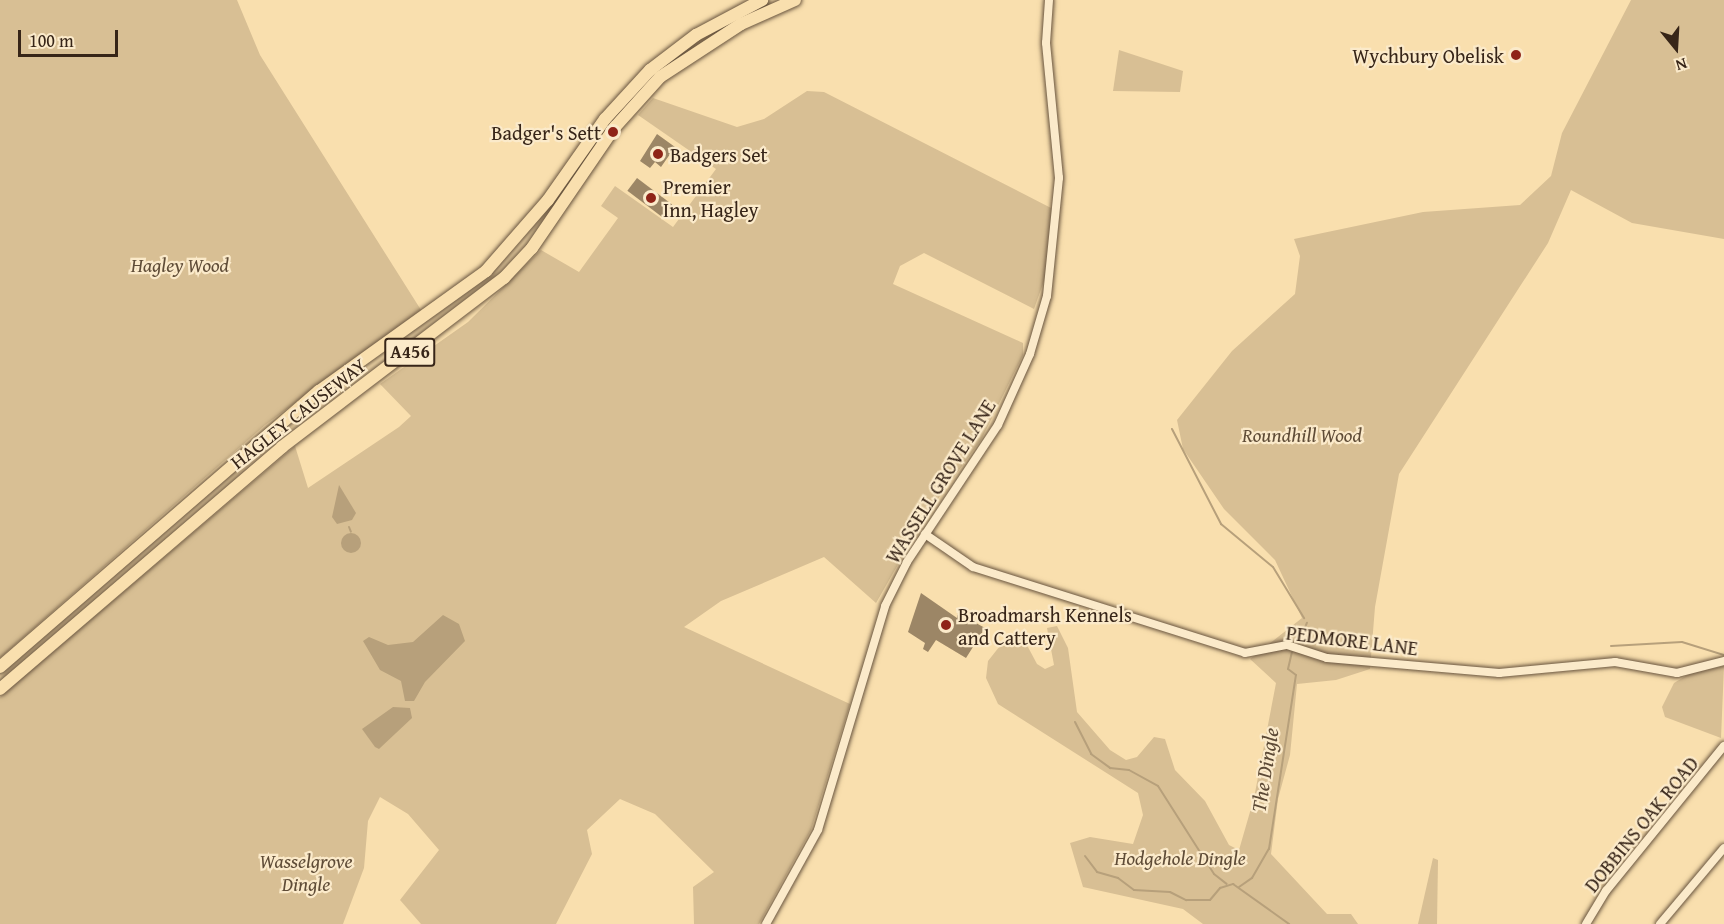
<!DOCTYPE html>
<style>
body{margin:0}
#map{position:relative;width:1724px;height:924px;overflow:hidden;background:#f9dfae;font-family:"Gentium Book Plus",serif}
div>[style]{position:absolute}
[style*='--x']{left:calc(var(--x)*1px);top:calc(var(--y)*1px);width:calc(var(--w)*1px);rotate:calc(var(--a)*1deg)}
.green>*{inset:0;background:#d8bf94}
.water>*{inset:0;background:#b7a07b}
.round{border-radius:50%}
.stream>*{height:2px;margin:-1px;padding:0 1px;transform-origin:1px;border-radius:1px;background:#b7a07b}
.building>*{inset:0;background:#9c8666;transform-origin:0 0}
.roads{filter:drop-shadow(0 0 2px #68543e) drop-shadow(0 0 2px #68543e)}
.minor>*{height:8px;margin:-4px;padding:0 4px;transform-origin:4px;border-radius:4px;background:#fbeaca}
.highway>*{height:12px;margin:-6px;padding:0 6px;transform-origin:6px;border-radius:6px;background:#f9dfae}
.dots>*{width:16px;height:16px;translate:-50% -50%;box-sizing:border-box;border:3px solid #fbeaca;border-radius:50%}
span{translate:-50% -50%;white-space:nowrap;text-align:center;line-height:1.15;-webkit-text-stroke:4.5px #fbeaca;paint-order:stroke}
.shield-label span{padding:2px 4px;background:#fbeaca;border:2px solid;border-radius:4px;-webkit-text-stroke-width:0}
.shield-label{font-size:18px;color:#372518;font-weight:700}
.poi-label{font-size:20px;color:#372518}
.right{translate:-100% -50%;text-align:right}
.left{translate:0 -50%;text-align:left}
.park-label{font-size:20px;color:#5f4c37;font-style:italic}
.street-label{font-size:20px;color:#372518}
.water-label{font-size:21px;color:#5d4a36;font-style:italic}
.north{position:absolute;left:1646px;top:18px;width:60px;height:60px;-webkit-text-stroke:4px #fbeaca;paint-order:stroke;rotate:162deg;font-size:16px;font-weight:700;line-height:24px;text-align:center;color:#372518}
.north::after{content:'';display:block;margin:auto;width:21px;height:27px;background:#372518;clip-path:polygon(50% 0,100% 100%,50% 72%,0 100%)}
.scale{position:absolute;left:18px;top:30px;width:100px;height:27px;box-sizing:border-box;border:3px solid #372518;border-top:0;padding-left:8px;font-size:18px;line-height:21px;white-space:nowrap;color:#372518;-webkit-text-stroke:4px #fbeaca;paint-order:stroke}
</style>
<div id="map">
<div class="green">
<i style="clip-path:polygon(0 0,237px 0,260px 55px,421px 310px,265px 425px,0 658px)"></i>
<i style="clip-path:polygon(1631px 0,1724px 0,1724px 239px,1632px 223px,1571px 190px,1548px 243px,1399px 474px,1375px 607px,1370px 669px,1336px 680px,1297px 684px,1290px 755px,1278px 799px,1271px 854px,1327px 914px,1351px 914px,1358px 924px,1203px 924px,1183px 909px,1083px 887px,1070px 843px,1090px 837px,1133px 844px,1143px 815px,1138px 793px,998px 704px,986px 678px,988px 661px,1007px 637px,1020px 632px,1037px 664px,1045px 669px,1054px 665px,1047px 628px,1057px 626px,1068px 648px,1077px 712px,1110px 750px,1126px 760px,1137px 757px,1154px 737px,1165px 739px,1175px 770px,1205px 801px,1229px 845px,1239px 850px,1254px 798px,1276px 683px,1250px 659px,1302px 618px,1275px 560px,1224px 509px,1183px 449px,1177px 420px,1232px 351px,1295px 294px,1300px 256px,1294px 239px,1423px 212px,1520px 205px,1551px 176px,1562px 133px)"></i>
<i style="clip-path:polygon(1119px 50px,1183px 71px,1180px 92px,1113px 91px)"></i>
<i style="clip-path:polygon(807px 91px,824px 92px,1053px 209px,1045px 278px,1034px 309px,924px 253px,900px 266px,893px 284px,1023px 343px,1023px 355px,981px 440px,927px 514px,876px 603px,824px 557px,721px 601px,684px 627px,850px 704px,811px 830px,759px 924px,694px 924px,693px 887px,714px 872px,655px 814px,620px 799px,587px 830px,592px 854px,556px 924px,421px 924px,400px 900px,439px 850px,408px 814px,380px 797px,368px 821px,364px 868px,343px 924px,0 924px,0 697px,295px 446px,308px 488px,399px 427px,411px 416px,380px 384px,468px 322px,541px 250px,579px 272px,618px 218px,601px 206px,615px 186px,673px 227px,716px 169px,638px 115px,653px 98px,737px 127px,764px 119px)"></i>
<i style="clip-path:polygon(1724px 666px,1721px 738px,1665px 717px,1662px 707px,1674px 683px,1689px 674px)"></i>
<i style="clip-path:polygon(1433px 858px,1438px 860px,1437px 924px,1418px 924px)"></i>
</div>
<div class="water">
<i style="clip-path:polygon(339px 485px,356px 513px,352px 520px,337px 524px,332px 517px)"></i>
<i class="round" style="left:341px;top:533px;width:20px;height:20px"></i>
<i style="clip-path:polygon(443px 615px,459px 624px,465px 641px,425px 682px,414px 701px,405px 701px,401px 681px,380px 670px,363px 641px,369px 637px,388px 645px,413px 642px)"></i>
<i style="clip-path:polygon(393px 707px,410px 708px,412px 718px,379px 749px,375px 747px,362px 729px)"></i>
</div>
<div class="stream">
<i style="--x:1172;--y:429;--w:107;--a:62.7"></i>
<i style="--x:1221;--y:524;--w:67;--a:39.6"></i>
<i style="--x:1273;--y:567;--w:60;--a:58.7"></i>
<i style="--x:349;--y:527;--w:5;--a:68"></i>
<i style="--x:1298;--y:645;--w:24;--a:-68"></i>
<i style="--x:1611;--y:646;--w:71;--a:-3.2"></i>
<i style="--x:1682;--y:642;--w:44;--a:17.2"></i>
<i style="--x:1075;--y:722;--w:36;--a:63"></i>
<i style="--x:1091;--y:754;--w:24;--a:36"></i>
<i style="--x:1110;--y:768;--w:19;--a:6"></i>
<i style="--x:1129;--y:770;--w:33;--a:29"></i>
<i style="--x:1158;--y:786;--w:104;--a:57.5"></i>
<i style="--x:1214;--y:874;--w:16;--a:38"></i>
<i style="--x:1085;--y:856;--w:20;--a:53"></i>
<i style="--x:1097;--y:872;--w:22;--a:16"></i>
<i style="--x:1118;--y:878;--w:20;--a:37"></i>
<i style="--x:1134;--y:890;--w:36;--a:3"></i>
<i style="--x:1170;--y:892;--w:18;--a:27"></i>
<i style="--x:1186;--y:900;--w:24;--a:0"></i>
<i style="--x:1210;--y:900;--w:16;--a:-50"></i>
<i style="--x:1220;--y:888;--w:14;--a:-17"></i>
<i style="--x:1233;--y:884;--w:69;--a:35.5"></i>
<i style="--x:1239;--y:887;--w:16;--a:-35"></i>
<i style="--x:1252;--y:878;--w:34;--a:-60"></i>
<i style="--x:1269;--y:849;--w:176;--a:-81.2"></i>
<i style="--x:1296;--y:675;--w:10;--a:-143"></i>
<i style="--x:1288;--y:669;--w:17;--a:-77"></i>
</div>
<div class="building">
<i style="clip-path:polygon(657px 134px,675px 147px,661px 167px,655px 162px,650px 168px,640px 161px)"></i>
<i style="left:637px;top:178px;width:46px;height:16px;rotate:37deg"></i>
<i style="clip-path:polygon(921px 593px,957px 618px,958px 613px,985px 628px,966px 658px,936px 640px,928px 652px,923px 649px,925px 643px,908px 632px)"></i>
</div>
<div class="roads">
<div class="minor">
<i style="--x:925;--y:534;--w:58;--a:34.5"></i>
<i style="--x:973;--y:567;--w:285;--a:17.5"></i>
<i style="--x:1245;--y:653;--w:43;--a:-10.8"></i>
<i style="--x:1287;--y:645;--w:42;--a:18"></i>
<i style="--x:1327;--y:658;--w:173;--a:5"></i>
<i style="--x:1499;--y:673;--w:117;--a:-5.4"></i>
<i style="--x:1615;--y:662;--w:63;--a:10.1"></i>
<i style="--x:1677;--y:673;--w:49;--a:-14.3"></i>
<i style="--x:766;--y:924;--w:107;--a:-61"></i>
<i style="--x:818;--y:830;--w:234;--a:-73.3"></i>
<i style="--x:885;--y:606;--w:49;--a:-63.4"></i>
<i style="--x:907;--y:562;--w:164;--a:-56.4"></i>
<i style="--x:998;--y:425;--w:78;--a:-65.7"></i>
<i style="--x:1030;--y:354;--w:60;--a:-73.7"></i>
<i style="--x:1047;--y:296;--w:119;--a:-84.2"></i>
<i style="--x:1059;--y:178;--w:136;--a:-95.5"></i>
<i style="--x:1046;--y:43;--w:43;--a:-86"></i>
<i style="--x:1586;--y:924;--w:39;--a:-59"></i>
<i style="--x:1606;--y:891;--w:187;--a:-50.9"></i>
<i style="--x:1660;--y:924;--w:99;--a:-49.9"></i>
</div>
<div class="highway">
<i style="--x:0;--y:667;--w:422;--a:-40.9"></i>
<i style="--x:319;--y:391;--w:206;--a:-35.7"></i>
<i style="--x:486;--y:271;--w:94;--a:-48.9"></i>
<i style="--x:548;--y:200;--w:99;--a:-54.9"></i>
<i style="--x:605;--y:119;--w:67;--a:-47.4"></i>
<i style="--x:650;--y:70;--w:58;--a:-37.3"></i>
<i style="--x:696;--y:35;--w:75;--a:-27.9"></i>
<i style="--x:0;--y:689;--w:372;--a:-40.6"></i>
<i style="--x:282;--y:447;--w:279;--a:-37.3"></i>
<i style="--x:504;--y:278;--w:41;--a:-47"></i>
<i style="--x:532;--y:248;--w:147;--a:-55.6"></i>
<i style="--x:615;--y:127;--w:67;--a:-48"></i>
<i style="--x:660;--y:77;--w:97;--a:-33.2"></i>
<i style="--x:741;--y:24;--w:59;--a:-24"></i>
</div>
</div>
<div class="dots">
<i style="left:1516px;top:55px;background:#8f2418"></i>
<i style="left:613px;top:132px;background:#8f2418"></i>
<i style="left:658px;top:154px;background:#8f2418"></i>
<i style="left:651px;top:198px;background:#8f2418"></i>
<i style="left:946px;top:625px;background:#8f2418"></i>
</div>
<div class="shield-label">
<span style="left:410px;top:352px">A456</span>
</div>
<div class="poi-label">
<span class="right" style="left:1504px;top:55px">Wychbury Obelisk</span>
<span class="right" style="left:601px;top:132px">Badger's Sett</span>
<span class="left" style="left:670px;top:154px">Badgers Set</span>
<span class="left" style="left:663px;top:198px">Premier<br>Inn, Hagley</span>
<span class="left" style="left:958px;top:626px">Broadmarsh Kennels<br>and Cattery</span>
</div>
<div class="park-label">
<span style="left:180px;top:264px">Hagley Wood</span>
<span style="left:1302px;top:434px">Roundhill Wood</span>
<span style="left:1180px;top:857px">Hodgehole Dingle</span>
<span style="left:306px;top:872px">Wasselgrove<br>Dingle</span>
</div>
<div class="street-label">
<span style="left:298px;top:413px;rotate:-38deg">HAGLEY CAUSEWAY</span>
<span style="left:940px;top:481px;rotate:-58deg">WASSELL GROVE LANE</span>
<span style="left:1352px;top:640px;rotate:7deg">PEDMORE LANE</span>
<span style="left:1641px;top:824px;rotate:-51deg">DOBBINS OAK ROAD</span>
</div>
<div class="water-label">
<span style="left:1265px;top:770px;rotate:-81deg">The Dingle</span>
</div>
<div class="north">N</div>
<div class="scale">100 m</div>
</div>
